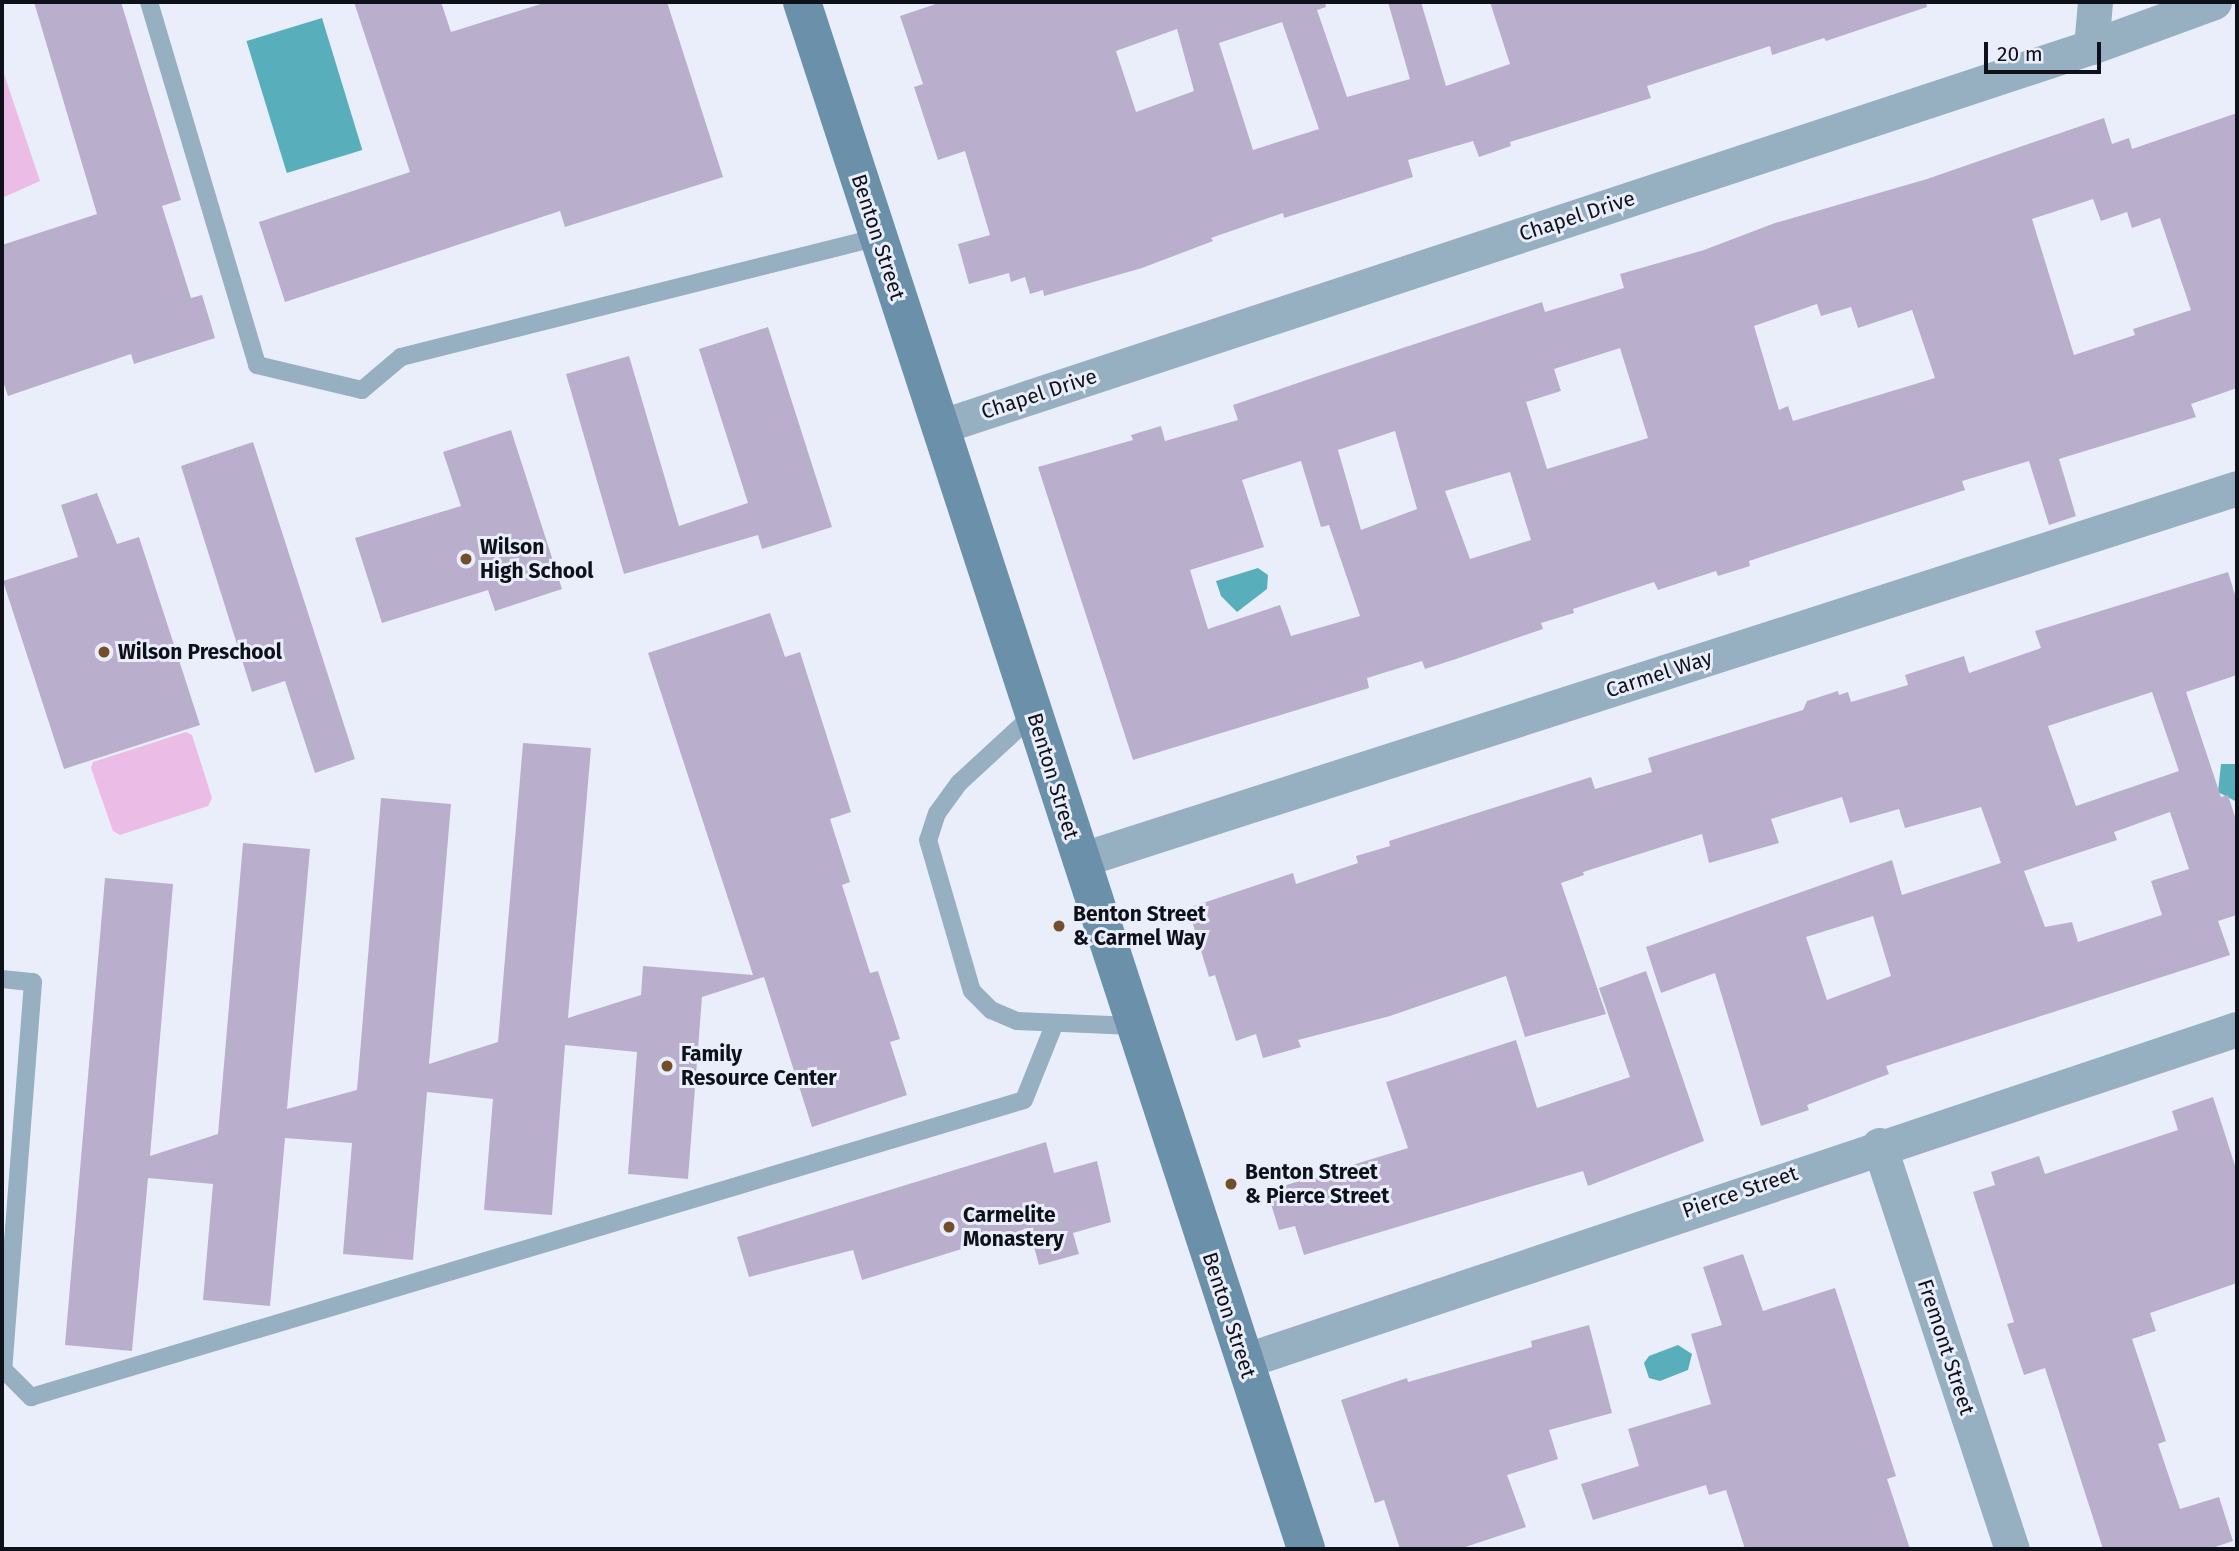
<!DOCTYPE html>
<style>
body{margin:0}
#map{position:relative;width:2239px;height:1551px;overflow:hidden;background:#eaeefa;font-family:"Fira Sans",sans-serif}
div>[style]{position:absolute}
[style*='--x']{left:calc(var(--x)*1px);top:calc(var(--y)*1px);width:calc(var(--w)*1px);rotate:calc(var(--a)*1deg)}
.green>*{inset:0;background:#ebbce5}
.water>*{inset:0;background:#59aebc;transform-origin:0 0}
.building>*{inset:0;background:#b9afcc}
.service>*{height:18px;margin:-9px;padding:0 9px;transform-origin:9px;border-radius:9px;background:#96afc1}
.minor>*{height:35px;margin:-17.5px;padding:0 17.5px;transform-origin:17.5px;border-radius:17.5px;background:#96afc1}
.secondary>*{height:38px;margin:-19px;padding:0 19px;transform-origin:19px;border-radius:19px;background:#6b90aa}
.dots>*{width:19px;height:19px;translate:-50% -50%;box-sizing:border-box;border:4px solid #eaeefa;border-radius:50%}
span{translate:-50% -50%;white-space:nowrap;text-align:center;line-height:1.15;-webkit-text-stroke:6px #eaeefa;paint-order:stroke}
.street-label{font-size:21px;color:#0e111a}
.poi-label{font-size:21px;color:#0e111a;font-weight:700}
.left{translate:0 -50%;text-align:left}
.frame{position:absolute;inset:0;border:4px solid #0e111a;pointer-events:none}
.scale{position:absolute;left:1984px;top:42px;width:117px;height:32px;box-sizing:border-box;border:4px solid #0e111a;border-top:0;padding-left:9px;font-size:21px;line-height:24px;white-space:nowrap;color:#0e111a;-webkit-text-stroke:5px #eaeefa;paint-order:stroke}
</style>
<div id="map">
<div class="green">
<i style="clip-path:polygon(2px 68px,40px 181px,2px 198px)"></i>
<i style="clip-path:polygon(186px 732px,192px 735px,212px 798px,208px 806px,120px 835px,113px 831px,91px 768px,93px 762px)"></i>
</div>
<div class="water">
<i style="left:322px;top:18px;width:138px;height:79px;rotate:73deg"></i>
<i style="clip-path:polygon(1258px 568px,1268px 575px,1267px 589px,1237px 612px,1221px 596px,1216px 581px)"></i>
<i style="clip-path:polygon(2221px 764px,2237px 764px,2237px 802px,2218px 792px)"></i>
<i style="clip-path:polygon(1678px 1345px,1692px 1354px,1688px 1370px,1660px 1381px,1649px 1378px,1644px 1363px,1649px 1356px)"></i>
</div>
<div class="building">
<i style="clip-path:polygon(34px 2px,121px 2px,181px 200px,162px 206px,191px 298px,202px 295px,215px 338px,134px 364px,131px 354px,8px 396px,2px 378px,2px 245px,97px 214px)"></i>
<i style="clip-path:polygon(354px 2px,441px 2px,451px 32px,547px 2px,667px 2px,723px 177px,565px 227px,560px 211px,285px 302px,259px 222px,410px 172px)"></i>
<i style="clip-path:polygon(evenodd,942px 2px,1325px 2px,1326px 7px,1317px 10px,1347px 97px,1410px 79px,1388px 2px,1421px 2px,1446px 86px,1510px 64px,1490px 2px,1926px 2px,1927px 7px,1826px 41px,1824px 38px,1772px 55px,1770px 46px,1647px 86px,1651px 98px,1510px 142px,1511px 146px,1479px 157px,1473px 141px,1408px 160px,1413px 177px,1284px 218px,1283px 213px,1211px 238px,1213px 241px,1142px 268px,1044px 296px,1043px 290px,1030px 294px,1025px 277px,1011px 282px,1009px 273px,969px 284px,958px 244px,990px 235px,965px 151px,938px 160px,914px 87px,923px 84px,900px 16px,942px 2px,1282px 22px,1319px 129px,1253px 150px,1219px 43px,1282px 22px,942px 2px,1177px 29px,1194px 91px,1136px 112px,1116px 51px,1177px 29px)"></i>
<i style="clip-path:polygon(evenodd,2237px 113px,2237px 388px,2191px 404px,2196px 417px,2059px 459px,2076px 516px,2049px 525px,2029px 461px,1962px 481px,1965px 490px,1749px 561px,1750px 566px,1718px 576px,1716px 571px,1658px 590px,1654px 582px,1573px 609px,1574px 613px,1541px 623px,1543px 629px,1456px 659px,1425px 669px,1422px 661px,1367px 678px,1369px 688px,1133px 760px,1038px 467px,1133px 440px,1131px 435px,1161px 426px,1165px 441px,1238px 420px,1233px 405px,1321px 375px,1542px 302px,1545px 312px,1624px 288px,1620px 274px,1704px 250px,1775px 223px,1927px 179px,2104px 118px,2112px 144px,2129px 138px,2132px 149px,2237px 113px,2093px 199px,2101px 221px,2127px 212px,2132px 228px,2160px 218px,2191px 310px,2133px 329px,2135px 335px,2074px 355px,2032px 219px,2093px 199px,2237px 113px,1817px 304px,1821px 316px,1851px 307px,1858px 328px,1912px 310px,1935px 378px,1793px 421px,1788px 406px,1779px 410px,1754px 326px,1817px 304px,2237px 113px,1620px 348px,1648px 438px,1547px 469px,1526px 402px,1561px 391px,1554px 369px,1620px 348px,2237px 113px,1395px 431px,1417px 509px,1361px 530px,1338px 450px,1395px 431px,2237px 113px,1301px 461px,1321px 527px,1329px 525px,1360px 616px,1291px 636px,1280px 605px,1208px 629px,1190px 570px,1264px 547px,1242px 480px,1301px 461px,2237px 113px,1510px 472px,1531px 540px,1470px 559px,1445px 491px,1510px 472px)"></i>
<i style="clip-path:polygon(768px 327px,832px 527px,762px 549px,758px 535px,624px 574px,566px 374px,629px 356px,679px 526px,748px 503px,699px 349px)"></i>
<i style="clip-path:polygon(511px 430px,562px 589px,495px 611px,488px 590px,382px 623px,355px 538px,461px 506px,443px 452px)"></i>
<i style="clip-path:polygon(253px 442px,355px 759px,315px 773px,285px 681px,252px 692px,181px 466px)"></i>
<i style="clip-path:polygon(97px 493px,117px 544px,139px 537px,200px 725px,64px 769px,3px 581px,78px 557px,61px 505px)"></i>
<i style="clip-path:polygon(evenodd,2228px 572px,2237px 601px,2237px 675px,2186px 692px,2221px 797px,2228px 795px,2237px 823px,2237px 915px,2218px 921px,2230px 955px,1886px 1066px,1889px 1074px,1807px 1105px,1809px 1110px,1761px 1126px,1715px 973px,1661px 993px,1646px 947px,1892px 860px,1902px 895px,2001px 863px,1981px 807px,1905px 828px,1899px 809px,1850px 823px,1842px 797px,1771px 819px,1779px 843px,1709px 863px,1702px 834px,1583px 872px,1584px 875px,1561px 883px,1606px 1014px,1525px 1037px,1506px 976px,1390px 1016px,1298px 1040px,1301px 1047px,1263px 1058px,1256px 1034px,1236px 1041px,1215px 975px,1209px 977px,1188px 908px,1293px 873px,1296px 884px,1358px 863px,1356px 856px,1390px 846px,1389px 841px,1591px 777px,1595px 789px,1652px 772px,1648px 758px,1803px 710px,1807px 701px,1838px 691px,1839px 695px,1848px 692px,1851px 702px,1908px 685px,1905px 675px,1964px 656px,1969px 673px,2041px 648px,2035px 631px,2228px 572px,2152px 692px,2179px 771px,2076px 806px,2048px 726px,2152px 692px,2228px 572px,2170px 812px,2189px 869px,2151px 881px,2162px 915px,2078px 942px,2072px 922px,2045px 927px,2024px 871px,2117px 840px,2114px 832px,2170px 812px,2228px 572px,1873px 916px,1891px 976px,1827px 1000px,1806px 937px,1873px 916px)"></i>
<i style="clip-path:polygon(770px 613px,785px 657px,800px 652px,851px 812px,830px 819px,850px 882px,842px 885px,870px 973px,878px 971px,900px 1039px,890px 1042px,907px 1095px,812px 1127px,764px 977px,702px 997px,688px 1179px,628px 1174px,637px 1052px,565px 1045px,552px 1215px,484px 1210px,493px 1099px,427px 1092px,413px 1260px,343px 1254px,352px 1143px,285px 1138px,270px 1306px,203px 1300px,213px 1184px,148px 1178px,132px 1351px,65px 1345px,105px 878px,173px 884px,150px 1156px,218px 1134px,243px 843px,310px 849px,287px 1109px,357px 1090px,381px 798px,451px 804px,429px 1064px,498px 1042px,523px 743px,591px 748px,568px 1018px,641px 995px,643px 966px,753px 975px,648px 653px)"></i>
<i style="clip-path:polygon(1646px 971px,1704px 1141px,1588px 1186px,1583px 1171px,1304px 1255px,1295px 1226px,1279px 1230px,1267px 1191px,1408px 1148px,1386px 1082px,1516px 1040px,1537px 1108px,1630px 1077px,1599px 988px)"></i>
<i style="clip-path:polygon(2213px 1097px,2237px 1172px,2237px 1283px,2150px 1313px,2156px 1331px,2132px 1339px,2166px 1441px,2158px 1444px,2180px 1509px,2219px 1497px,2233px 1541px,2209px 1549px,2103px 1549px,2045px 1368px,2024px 1375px,2007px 1324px,2014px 1322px,1973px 1192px,1995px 1185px,1991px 1172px,2039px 1156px,2045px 1174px,2178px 1130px,2172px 1111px)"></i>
<i style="clip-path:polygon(1046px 1142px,1054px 1173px,1097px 1161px,1111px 1222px,1073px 1233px,1079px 1254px,1039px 1265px,1029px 1228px,862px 1280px,853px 1250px,749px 1277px,737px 1237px)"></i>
<i style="clip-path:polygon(1743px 1254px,1763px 1311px,1835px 1288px,1896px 1476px,1887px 1479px,1910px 1549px,1745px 1549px,1726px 1490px,1709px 1495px,1706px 1485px,1593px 1520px,1581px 1484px,1639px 1466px,1628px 1429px,1711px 1404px,1691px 1334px,1722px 1325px,1703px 1267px)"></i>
<i style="clip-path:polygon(1589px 1325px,1612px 1413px,1549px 1430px,1558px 1459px,1507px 1475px,1526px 1527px,1459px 1549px,1400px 1549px,1384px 1500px,1375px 1503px,1341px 1400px,1407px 1378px,1408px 1382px,1532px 1347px,1531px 1341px)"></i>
</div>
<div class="service">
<i style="--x:149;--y:2;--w:379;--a:73.4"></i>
<i style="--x:257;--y:365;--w:108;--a:13.4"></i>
<i style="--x:362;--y:390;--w:51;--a:-40.2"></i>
<i style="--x:401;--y:357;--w:492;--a:-14.1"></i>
<i style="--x:1034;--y:714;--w:102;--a:137.4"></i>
<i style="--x:959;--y:783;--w:37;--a:126"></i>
<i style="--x:937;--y:813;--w:28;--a:108"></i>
<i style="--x:928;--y:840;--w:157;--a:73.8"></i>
<i style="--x:972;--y:991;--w:27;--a:45"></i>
<i style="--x:991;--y:1010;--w:28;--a:23"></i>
<i style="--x:1017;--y:1021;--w:116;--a:2.5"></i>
<i style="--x:2;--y:979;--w:31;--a:6"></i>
<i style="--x:33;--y:982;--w:388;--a:94.4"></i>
<i style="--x:3;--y:1369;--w:40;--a:45"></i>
<i style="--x:31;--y:1397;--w:1036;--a:-16.65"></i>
<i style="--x:1024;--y:1100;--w:81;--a:-68.2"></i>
</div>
<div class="minor">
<i style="--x:2091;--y:47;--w:45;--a:-84.9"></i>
<i style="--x:939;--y:427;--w:1213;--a:-18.26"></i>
<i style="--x:2091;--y:47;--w:131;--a:-20.1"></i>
<i style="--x:1080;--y:860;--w:1215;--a:-17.82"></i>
<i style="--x:1879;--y:1145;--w:425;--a:71.8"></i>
<i style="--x:1244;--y:1361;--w:1047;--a:-18.49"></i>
</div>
<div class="secondary">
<i style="--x:802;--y:2;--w:1627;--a:71.95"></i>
</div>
<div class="dots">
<i style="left:466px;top:559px;background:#744e2a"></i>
<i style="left:104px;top:652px;background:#744e2a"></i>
<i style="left:1059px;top:926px;background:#744e2a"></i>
<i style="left:667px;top:1066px;background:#744e2a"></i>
<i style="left:1231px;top:1184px;background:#744e2a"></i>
<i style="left:949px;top:1227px;background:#744e2a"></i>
</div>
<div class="street-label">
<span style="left:1577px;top:216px;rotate:-18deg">Chapel Drive</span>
<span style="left:878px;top:237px;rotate:72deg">Benton Street</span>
<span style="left:1039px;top:394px;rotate:-18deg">Chapel Drive</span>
<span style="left:1659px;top:674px;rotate:-18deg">Carmel Way</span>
<span style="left:1053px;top:776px;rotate:73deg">Benton Street</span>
<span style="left:1740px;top:1192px;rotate:-19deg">Pierce Street</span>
<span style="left:1229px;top:1315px;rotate:72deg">Benton Street</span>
<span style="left:1946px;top:1347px;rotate:72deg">Fremont Street</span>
</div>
<div class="poi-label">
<span class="left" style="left:480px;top:559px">Wilson<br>High School</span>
<span class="left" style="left:118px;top:652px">Wilson Preschool</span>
<span class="left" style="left:1073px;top:926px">Benton Street<br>&amp; Carmel Way</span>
<span class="left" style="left:681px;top:1066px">Family<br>Resource Center</span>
<span class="left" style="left:1245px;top:1184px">Benton Street<br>&amp; Pierce Street</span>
<span class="left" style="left:963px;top:1227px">Carmelite<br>Monastery</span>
</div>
<div class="frame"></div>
<div class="scale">20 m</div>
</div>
